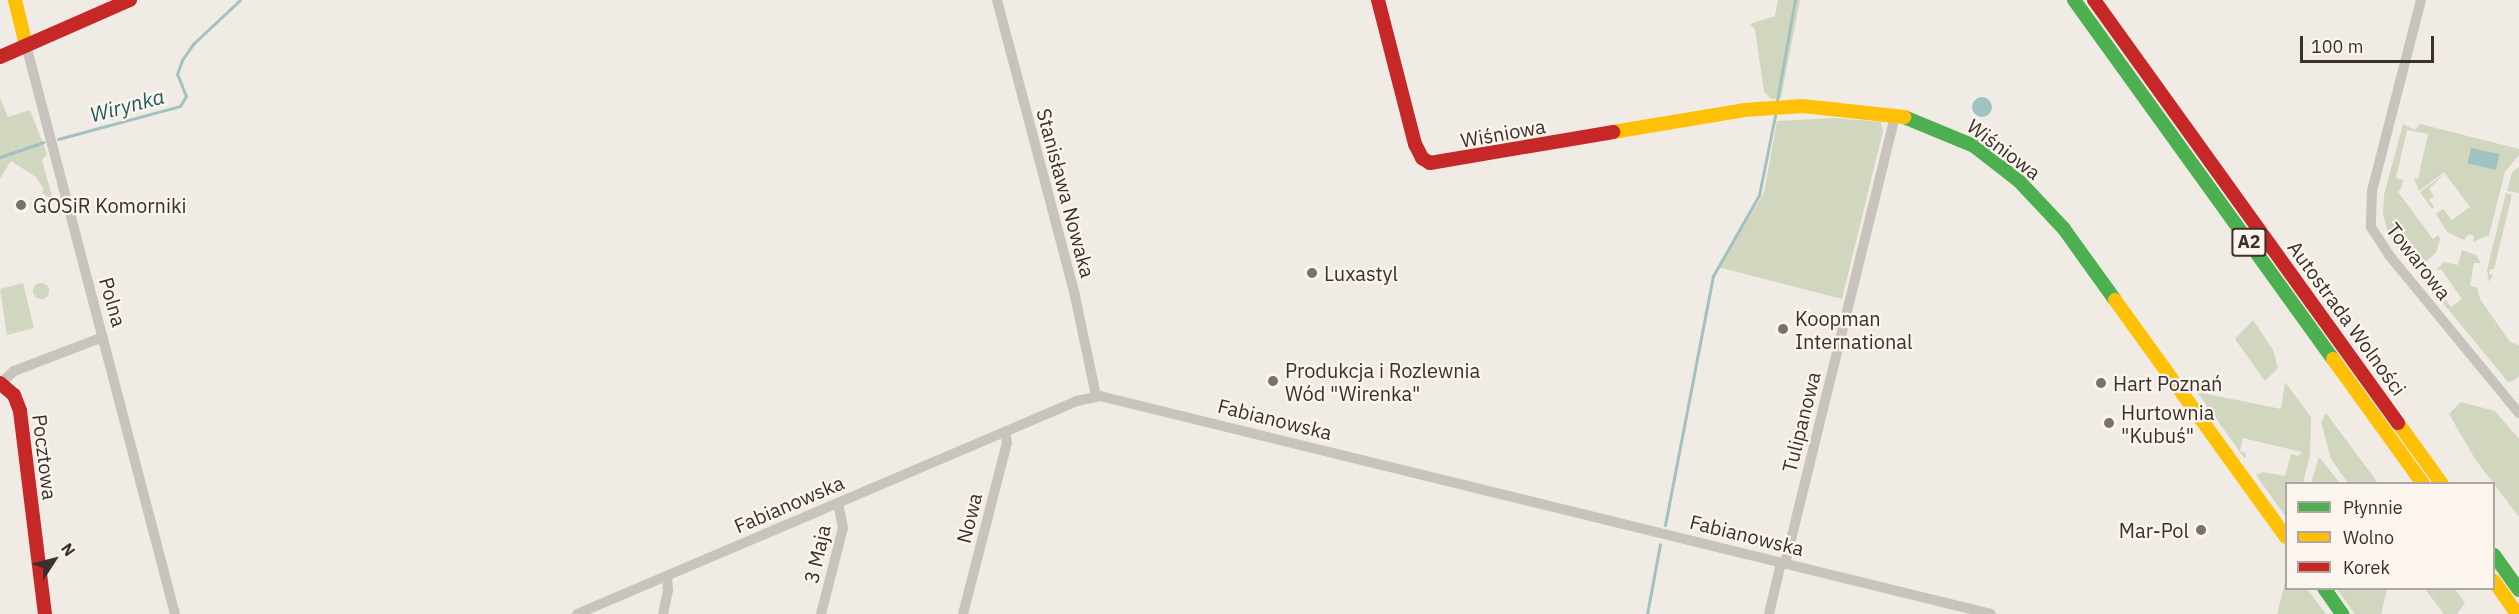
<!DOCTYPE html>
<meta charset="utf-8">
<style>
body{margin:0}
#map{position:relative;width:2519px;height:614px;overflow:hidden;background:#f0ebe5;font-family:"IBM Plex Sans",sans-serif}
div>[style]{position:absolute}
[style*='--x']{left:calc(var(--x)*1px);top:calc(var(--y)*1px);width:calc(var(--w)*1px);rotate:calc(var(--a)*1deg)}
.green>*{inset:0;background:#d1d6bf}
.round{border-radius:50%}
.water>*{inset:0;background:#a1c2c1;transform-origin:0 0}
.stream>*{height:3px;margin:-1.5px;padding:0 1.5px;transform-origin:1.5px;border-radius:1.5px;background:#a1c2c1}
.street>*{height:10px;margin:-5px;padding:0 5px;transform-origin:5px;border-radius:5px;background:#c9c3be}
.fast>*{height:14px;margin:-7px;padding:0 7px;transform-origin:7px;border-radius:7px;background:#4caf50}
.slow>*{height:14px;margin:-7px;padding:0 7px;transform-origin:7px;border-radius:7px;background:#ffc107}
.jam>*{height:14px;margin:-7px;padding:0 7px;transform-origin:7px;border-radius:7px;background:#c62828}
.dots>*{width:16px;height:16px;translate:-50% -50%;box-sizing:border-box;border:3px solid #fbf5ee;border-radius:50%}
span{translate:-50% -50%;white-space:nowrap;text-align:center;line-height:1.15;-webkit-text-stroke:4.5px #fbf5ee;paint-order:stroke}
.shield-label span{padding:2px 4px;background:#fbf5ee;border:2px solid;border-radius:4px;-webkit-text-stroke-width:0}
.shield-label{font-size:18px;color:#3b302b;font-weight:700}
.street-label{font-size:20px;color:#3b302b}
.poi-label{font-size:20px;color:#3b302b}
.left{translate:0 -50%;text-align:left}
.right{translate:-100% -50%;text-align:right}
.water-label{font-size:21px;color:#1f5a5e;font-style:italic}
.legend{position:absolute;left:2285px;top:482px;width:210px;height:108px;box-sizing:border-box;background:#fbf5ee;border:2px solid #aea6a0;margin:0;padding:8px 10px;list-style:none;font-size:18px;color:#3b302b}
.legend li{display:flex;align-items:center;gap:12px;height:30px}
.legend b{width:30px;border:2px solid #aea6a0}
.north{position:absolute;left:24px;top:530px;width:60px;height:60px;-webkit-text-stroke:4px #fbf5ee;paint-order:stroke;rotate:54deg;font-size:16px;font-weight:700;line-height:24px;text-align:center;color:#3b302b}
.north::after{content:'';display:block;margin:auto;width:21px;height:27px;background:#3b302b;clip-path:polygon(50% 0,100% 100%,50% 72%,0 100%)}
.scale{position:absolute;left:2300px;top:36px;width:134px;height:27px;box-sizing:border-box;border:3px solid #3b302b;border-top:0;padding-left:8px;font-size:18px;line-height:21px;white-space:nowrap;color:#3b302b;-webkit-text-stroke:4px #fbf5ee;paint-order:stroke}
</style>
<div id="map">
<div class="green">
<i style="clip-path:polygon(1778px 0,1800px 0,1781px 98px,1771px 99px,1764px 92px,1755px 29px,1750px 24px,1775px 16px)"></i>
<i style="clip-path:polygon(0 98px,8px 117px,30px 110px,47px 154px,42px 160px,53px 200px,42px 193px,44px 189px,36px 177px,11px 161px,0 179px)"></i>
<i style="clip-path:polygon(1835px 118px,1881px 122px,1883px 131px,1842px 299px,1718px 267px,1764px 193px,1777px 121px)"></i>
<i style="clip-path:polygon(2403px 124px,2415px 130px,2420px 124px,2519px 149px,2519px 155px,2505px 172px,2489px 235px,2473px 242px,2474px 236px,2469px 234px,2464px 240px,2447px 232px,2436px 214px,2443px 209px,2452px 220px,2470px 207px,2444px 172px,2419px 191px,2414px 179px,2418px 179px,2428px 134px,2407px 130px,2396px 178px,2403px 180px,2402px 187px,2398px 192px,2433px 239px,2438px 235px,2440px 239px,2436px 253px,2416px 270px,2389px 236px,2383px 214px,2384px 195px)"></i>
<i style="clip-path:polygon(2519px 166px,2519px 193px,2507px 191px,2512px 173px)"></i>
<i style="clip-path:polygon(2444px 174px,2429px 189px,2434px 196px,2429px 200px,2434px 207px,2432px 209px,2420px 192px)"></i>
<i style="clip-path:polygon(2506px 193px,2512px 195px,2494px 269px,2490px 269px,2489px 274px,2493px 275px,2489px 282px,2487px 270px)"></i>
<i style="clip-path:polygon(2462px 250px,2476px 255px,2481px 263px,2474px 263px,2470px 286px,2477px 287px,2480px 299px,2510px 342px,2519px 345px,2519px 376px,2513px 381px,2508px 382px,2425px 281px,2430px 277px,2451px 307px,2462px 299px,2441px 269px,2436px 270px,2444px 262px,2458px 265px)"></i>
<i style="clip-path:polygon(23px 283px,34px 328px,7px 335px,0 289px)"></i>
<i class="round" style="left:33px;top:283px;width:16px;height:16px"></i>
<i style="clip-path:polygon(2253px 320px,2273px 350px,2278px 368px,2265px 381px,2235px 339px)"></i>
<i style="clip-path:polygon(2285px 382px,2311px 417px,2310px 454px,2303px 483px,2286px 484px,2286px 517px,2256px 475px,2263px 472px,2285px 476px,2291px 454px,2298px 456px,2302px 452px,2243px 438px,2240px 451px,2246px 453px,2245px 459px,2197px 392px,2281px 409px)"></i>
<i style="clip-path:polygon(2461px 402px,2495px 411px,2519px 439px,2519px 517px,2475px 459px,2449px 414px)"></i>
<i style="clip-path:polygon(2326px 413px,2378px 483px,2348px 483px,2331px 459px,2321px 422px)"></i>
<i style="clip-path:polygon(2319px 457px,2340px 483px,2311px 483px)"></i>
<i style="clip-path:polygon(2286px 579px,2286px 588px,2307px 589px,2326px 614px,2277px 614px)"></i>
<i style="clip-path:polygon(2337px 589px,2387px 589px,2381px 614px,2355px 614px)"></i>
<i style="clip-path:polygon(2425px 589px,2455px 589px,2465px 603px,2457px 614px,2444px 614px)"></i>
</div>
<div class="water">
<i class="round" style="left:1972px;top:97px;width:20px;height:20px"></i>
<i style="left:2471px;top:148px;width:29px;height:16px;rotate:12deg"></i>
</div>
<div class="stream">
<i style="--x:1777;--y:100;--w:102;--a:-79.8"></i>
<i style="--x:58;--y:139;--w:126;--a:-15.1"></i>
<i style="--x:180;--y:106;--w:12;--a:-59"></i>
<i style="--x:186;--y:96;--w:24;--a:-112"></i>
<i style="--x:177;--y:74;--w:15;--a:-70"></i>
<i style="--x:182;--y:60;--w:19;--a:-55"></i>
<i style="--x:193;--y:44;--w:64;--a:-43.1"></i>
<i style="--x:0;--y:157;--w:46;--a:-18.8"></i>
<i style="--x:1665;--y:525;--w:254;--a:-79.1"></i>
<i style="--x:1713;--y:276;--w:93;--a:-60.4"></i>
<i style="--x:1759;--y:195;--w:81;--a:-78.6"></i>
<i style="--x:1647;--y:614;--w:71;--a:-79.5"></i>
</div>
<div class="street">
<i style="--x:997;--y:0;--w:306;--a:75.2"></i>
<i style="--x:1075;--y:296;--w:102;--a:78.1"></i>
<i style="--x:2421;--y:0;--w:197;--a:104.4"></i>
<i style="--x:2372;--y:191;--w:36;--a:92"></i>
<i style="--x:2371;--y:227;--w:33;--a:57"></i>
<i style="--x:2389;--y:255;--w:205;--a:50.6"></i>
<i style="--x:26;--y:45;--w:588;--a:75.33"></i>
<i style="--x:1;--y:383;--w:18;--a:-43"></i>
<i style="--x:14;--y:371;--w:95;--a:-20.9"></i>
<i style="--x:1785;--y:564;--w:462;--a:-76.2"></i>
<i style="--x:577;--y:614;--w:543;--a:-23.07"></i>
<i style="--x:1077;--y:401;--w:24;--a:-12"></i>
<i style="--x:1100;--y:396;--w:917;--a:13.75"></i>
<i style="--x:663;--y:614;--w:25;--a:-78"></i>
<i style="--x:668;--y:590;--w:14;--a:-94"></i>
<i style="--x:821;--y:614;--w:89;--a:-75.7"></i>
<i style="--x:843;--y:528;--w:25;--a:-101"></i>
<i style="--x:963;--y:614;--w:177;--a:-75.6"></i>
<i style="--x:1007;--y:443;--w:11;--a:-100"></i>
<i style="--x:1769;--y:614;--w:52;--a:-76.8"></i>
</div>
<div class="fast">
<i style="--x:2074;--y:0;--w:443;--a:54.2"></i>
<i style="--x:1904;--y:117;--w:76;--a:22.5"></i>
<i style="--x:1974;--y:146;--w:57;--a:37.9"></i>
<i style="--x:2019;--y:181;--w:66;--a:46.8"></i>
<i style="--x:2064;--y:229;--w:87;--a:54.3"></i>
<i style="--x:2494;--y:555;--w:43;--a:54.5"></i>
<i style="--x:2324;--y:588;--w:32;--a:55"></i>
</div>
<div class="slow">
<i style="--x:15;--y:0;--w:46;--a:76.3"></i>
<i style="--x:1613;--y:132;--w:133;--a:-9.5"></i>
<i style="--x:1744;--y:110;--w:59;--a:-3.9"></i>
<i style="--x:1803;--y:106;--w:102;--a:6.2"></i>
<i style="--x:2115;--y:300;--w:292;--a:54.2"></i>
<i style="--x:2333;--y:359;--w:154;--a:54.2"></i>
<i style="--x:2398;--y:423;--w:75;--a:54.2"></i>
<i style="--x:2494;--y:581;--w:40;--a:55.1"></i>
</div>
<div class="jam">
<i style="--x:1378;--y:0;--w:149;--a:75.6"></i>
<i style="--x:1415;--y:144;--w:16;--a:63"></i>
<i style="--x:1422;--y:158;--w:9;--a:32"></i>
<i style="--x:1430;--y:163;--w:186;--a:-9.6"></i>
<i style="--x:2094;--y:0;--w:521;--a:54.3"></i>
<i style="--x:0;--y:57;--w:142;--a:-23.7"></i>
<i style="--x:0;--y:383;--w:18;--a:41"></i>
<i style="--x:14;--y:395;--w:17;--a:69"></i>
<i style="--x:20;--y:411;--w:205;--a:83"></i>
</div>
<div class="dots">
<i style="left:21px;top:205px;background:#7a716c"></i>
<i style="left:1312px;top:273px;background:#7a716c"></i>
<i style="left:1783px;top:329px;background:#7a716c"></i>
<i style="left:1273px;top:381px;background:#7a716c"></i>
<i style="left:2101px;top:383px;background:#7a716c"></i>
<i style="left:2109px;top:423px;background:#7a716c"></i>
<i style="left:2201px;top:530px;background:#7a716c"></i>
</div>
<div class="shield-label">
<span style="left:2249px;top:242px">A2</span>
</div>
<div class="street-label">
<span style="left:1503px;top:133px;rotate:-10deg">Wiśniowa</span>
<span style="left:2004px;top:149px;rotate:37deg">Wiśniowa</span>
<span style="left:1066px;top:193px;rotate:75deg">Stanisława Nowaka</span>
<span style="left:2419px;top:261px;rotate:52deg">Towarowa</span>
<span style="left:113px;top:302px;rotate:74deg">Polna</span>
<span style="left:2347px;top:318px;rotate:54deg">Autostrada Wolności</span>
<span style="left:1275px;top:419px;rotate:14deg">Fabianowska</span>
<span style="left:1801px;top:422px;rotate:-76deg">Tulipanowa</span>
<span style="left:45px;top:457px;rotate:83deg">Pocztowa</span>
<span style="left:789px;top:504px;rotate:-23deg">Fabianowska</span>
<span style="left:969px;top:518px;rotate:-76deg">Nowa</span>
<span style="left:1747px;top:535px;rotate:14deg">Fabianowska</span>
<span style="left:817px;top:554px;rotate:-77deg">3 Maja</span>
</div>
<div class="poi-label">
<span class="left" style="left:33px;top:205px">GOSiR Komorniki</span>
<span class="left" style="left:1324px;top:273px">Luxastyl</span>
<span class="left" style="left:1795px;top:330px">Koopman<br>International</span>
<span class="left" style="left:1285px;top:382px">Produkcja i Rozlewnia<br>Wód "Wirenka"</span>
<span class="left" style="left:2113px;top:383px">Hart Poznań</span>
<span class="left" style="left:2121px;top:424px">Hurtownia<br>"Kubuś"</span>
<span class="right" style="left:2189px;top:530px">Mar-Pol</span>
</div>
<div class="water-label">
<span style="left:127px;top:105px;rotate:-15deg">Wirynka</span>
</div>
<ul class="legend">
<li><b style="height:8px;background:#4caf50"></b>Płynnie</li>
<li><b style="height:8px;background:#ffc107"></b>Wolno</li>
<li><b style="height:8px;background:#c62828"></b>Korek</li>
</ul>
<div class="north">N</div>
<div class="scale">100 m</div>
</div>
